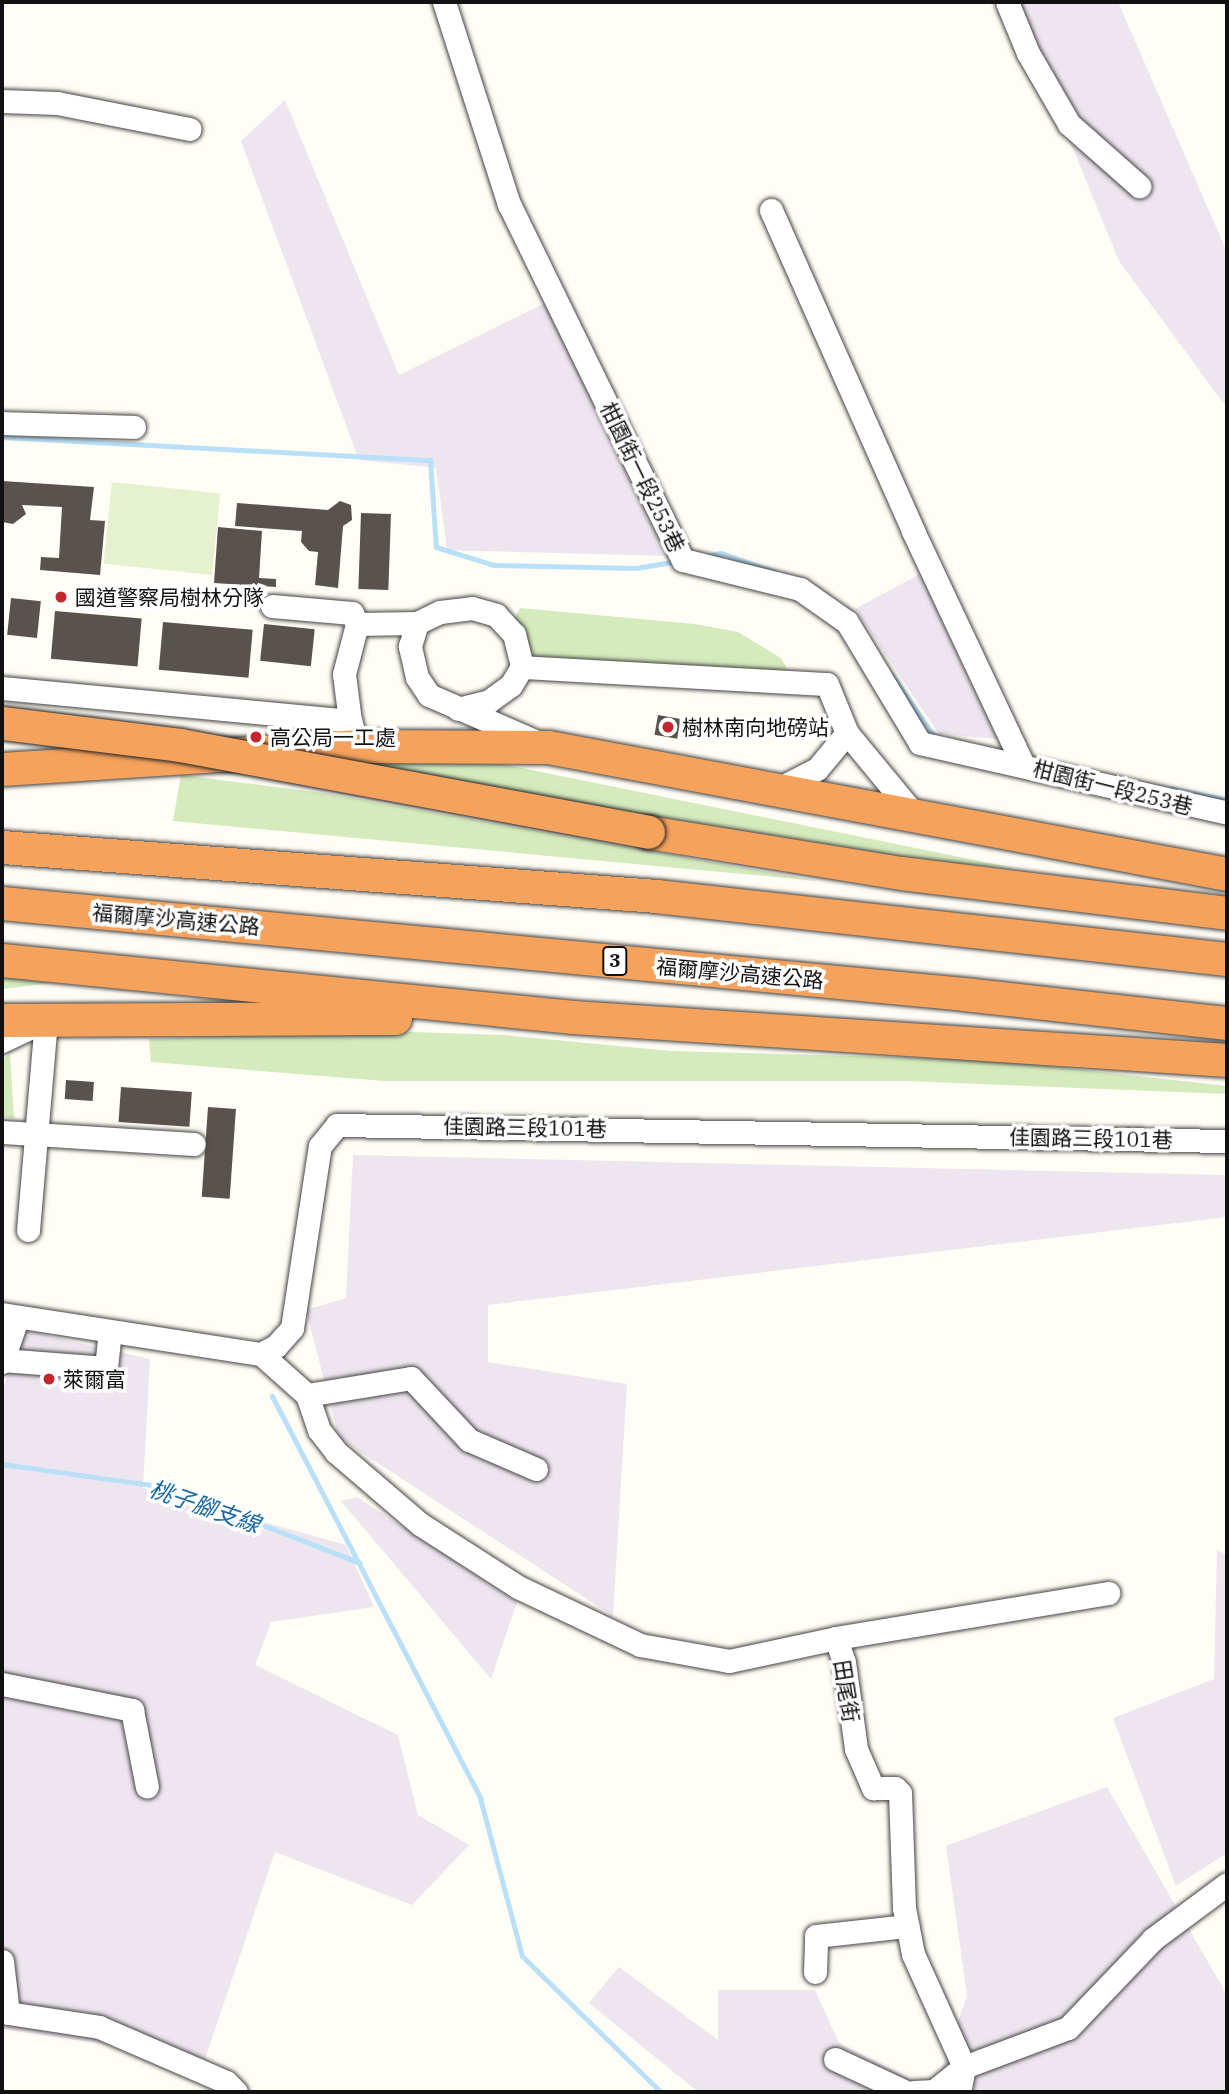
<!DOCTYPE html>
<meta charset="utf-8">
<style>
body{margin:0}
#map{position:relative;width:1229px;height:2094px;overflow:hidden;background:#fffdf5;font-family:"IBM Plex Serif","Noto Sans TC",serif}
div>[style]{position:absolute}
[style*='--x']{left:calc(var(--x)*1px);top:calc(var(--y)*1px);width:calc(var(--w)*1px);rotate:calc(var(--a)*1deg)}
.industrial>*{inset:0;background:#eee6ef}
.green>*{inset:0;background:#d5ebbd}
.pitch>*{inset:0;background:#e6f2cf;transform-origin:0 0}
.stream>*{height:5px;margin:-2.5px;padding:0 2.5px;transform-origin:2.5px;border-radius:2.5px;background:#b9e0f7}
.building>*{inset:0;background:#5a524d;transform-origin:0 0}
.roads{filter:drop-shadow(0 0 2px #444) drop-shadow(0 0 2px #444)}
.minor>*{height:23px;margin:-11.5px;padding:0 11.5px;transform-origin:11.5px;border-radius:11.5px;background:#fff}
.highway>*{height:33px;margin:-16.5px;padding:0 16.5px;transform-origin:16.5px;border-radius:16.5px;background:#f5a25d}
.bridges{filter:drop-shadow(0 0 2px #222) drop-shadow(0 0 2px #222)}
.highway-bridge>*{height:33px;margin:-16.5px;padding:0 16.5px;transform-origin:16.5px;border-radius:16.5px;background:#f5a25d}
.dots>*{width:19px;height:19px;translate:-50% -50%;box-sizing:border-box;border:4px solid #fff;border-radius:50%}
span{translate:-50% -50%;white-space:nowrap;text-align:center;line-height:1.15;-webkit-text-stroke:7px #fff;paint-order:stroke}
.shield-label span{padding:2px 5px;background:#fff;border:2px solid;border-radius:5px;-webkit-text-stroke-width:0}
.shield-label{font-size:19px;color:#111;font-weight:700}
.street-label{font-size:21px;color:#111}
.poi-label{font-size:21px;color:#111}
.left{translate:0 -50%;text-align:left}
.water-label{font-size:23px;color:#1768a6;font-style:italic}
.frame{position:absolute;inset:0;border:4px solid #111;pointer-events:none}
</style>
<div id="map">
<div class="industrial">
<i style="clip-path:polygon(1013px 2px,1118px 2px,1227px 252px,1227px 408px,1119px 261px)"></i>
<i style="clip-path:polygon(285px 100px,399px 375px,545px 303px,666px 556px,447px 550px,436px 468px,359px 460px,241px 141px)"></i>
<i style="clip-path:polygon(920px 574px,997px 739px,939px 734px,855px 609px)"></i>
<i style="clip-path:polygon(353px 1155px,1227px 1175px,1227px 1217px,488px 1305px,488px 1362px,627px 1384px,613px 1616px,339px 1438px,306px 1310px,346px 1298px)"></i>
<i style="clip-path:polygon(23px 1330px,150px 1359px,143px 1488px,346px 1545px,374px 1607px,271px 1622px,255px 1665px,398px 1735px,418px 1815px,469px 1845px,412px 1905px,275px 1852px,205px 2059px,2px 2029px,2px 1392px)"></i>
<i style="clip-path:polygon(357px 1497px,517px 1602px,491px 1679px,341px 1501px)"></i>
<i style="clip-path:polygon(1217px 1550px,1227px 1555px,1227px 1853px,1176px 1886px,1113px 1718px,1214px 1679px)"></i>
<i style="clip-path:polygon(1107px 1787px,1227px 1995px,1227px 2092px,698px 2092px,589px 2003px,619px 1967px,718px 2040px,718px 1990px,815px 1990px,839px 2043px,934px 2091px,967px 1996px,946px 1846px)"></i>
</div>
<div class="green">
<i style="clip-path:polygon(520px 608px,695px 624px,738px 632px,781px 658px,792px 678px,529px 658px,512px 624px)"></i>
<i style="clip-path:polygon(461px 757px,517px 767px,1014px 868px,874px 858px,338px 761px)"></i>
<i style="clip-path:polygon(181px 775px,324px 793px,818px 881px,173px 821px)"></i>
<i style="clip-path:polygon(2px 976px,53px 983px,2px 989px)"></i>
<i style="clip-path:polygon(382px 1031px,504px 1035px,671px 1051px,994px 1060px,1227px 1086px,1227px 1094px,907px 1081px,384px 1081px,151px 1062px,149px 1039px)"></i>
<i style="clip-path:polygon(10px 1054px,14px 1119px,2px 1117px,2px 1060px)"></i>
</div>
<div class="pitch">
<i style="left:112px;top:482px;width:109px;height:82px;rotate:6deg"></i>
</div>
<div class="stream">
<i style="--x:2;--y:437;--w:429;--a:3.1"></i>
<i style="--x:430;--y:460;--w:87;--a:86.1"></i>
<i style="--x:436;--y:547;--w:61;--a:17.2"></i>
<i style="--x:494;--y:565;--w:142;--a:1.2"></i>
<i style="--x:636;--y:568;--w:42;--a:-9.7"></i>
<i style="--x:704;--y:556;--w:17;--a:-10"></i>
<i style="--x:721;--y:553;--w:57;--a:19.4"></i>
<i style="--x:807;--y:583;--w:25;--a:32"></i>
<i style="--x:891;--y:674;--w:78;--a:55.5"></i>
<i style="--x:1170;--y:788;--w:58;--a:11.9"></i>
<i style="--x:272;--y:1396;--w:453;--a:62.6"></i>
<i style="--x:480;--y:1798;--w:163;--a:75.1"></i>
<i style="--x:522;--y:1956;--w:194;--a:44.4"></i>
<i style="--x:2;--y:1464;--w:166;--a:8"></i>
<i style="--x:166;--y:1487;--w:208;--a:21.4"></i>
</div>
<div class="building">
<i style="clip-path:polygon(2px 481px,94px 487px,90px 520px,105px 521px,100px 575px,40px 570px,41px 557px,59px 558px,62px 507px,22px 505px,26px 514px,13px 524px,2px 522px)"></i>
<i style="clip-path:polygon(340px 501px,351px 505px,352px 520px,343px 526px,338px 588px,315px 585px,318px 552px,309px 551px,301px 542px,302px 531px,235px 526px,237px 503px,328px 510px)"></i>
<i style="left:361px;top:513px;width:30px;height:76px;rotate:2deg"></i>
<i style="clip-path:polygon(218px 527px,262px 531px,259px 578px,276px 579px,276px 587px,214px 583px)"></i>
<i style="left:11px;top:598px;width:30px;height:37px;rotate:6deg"></i>
<i style="left:55px;top:611px;width:87px;height:48px;rotate:5deg"></i>
<i style="left:163px;top:622px;width:90px;height:48px;rotate:5deg"></i>
<i style="left:264px;top:624px;width:51px;height:37px;rotate:6deg"></i>
<i style="left:658px;top:715px;width:23px;height:20px;rotate:10deg"></i>
<i style="left:66px;top:1080px;width:28px;height:19px;rotate:4deg"></i>
<i style="left:121px;top:1087px;width:71px;height:35px;rotate:4deg"></i>
<i style="left:208px;top:1107px;width:28px;height:90px;rotate:4deg"></i>
</div>
<div class="roads">
<div class="minor">
<i style="--x:444;--y:2;--w:212;--a:72.2"></i>
<i style="--x:509;--y:204;--w:396;--a:64"></i>
<i style="--x:683;--y:560;--w:121;--a:13.9"></i>
<i style="--x:800;--y:589;--w:57;--a:35.1"></i>
<i style="--x:847;--y:622;--w:141;--a:58.9"></i>
<i style="--x:920;--y:743;--w:315;--a:12.8"></i>
<i style="--x:1007;--y:2;--w:55;--a:67.6"></i>
<i style="--x:1028;--y:53;--w:82;--a:60"></i>
<i style="--x:1069;--y:124;--w:94;--a:41.5"></i>
<i style="--x:2;--y:101;--w:55;--a:2.1"></i>
<i style="--x:57;--y:103;--w:135;--a:11.1"></i>
<i style="--x:771;--y:210;--w:351;--a:66.1"></i>
<i style="--x:913;--y:531;--w:259;--a:64.8"></i>
<i style="--x:2;--y:423;--w:132;--a:1.7"></i>
<i style="--x:272;--y:606;--w:80;--a:5"></i>
<i style="--x:352;--y:613;--w:12;--a:66"></i>
<i style="--x:357;--y:624;--w:60;--a:-1"></i>
<i style="--x:2;--y:688;--w:350;--a:5.4"></i>
<i style="--x:350;--y:721;--w:26;--a:72"></i>
<i style="--x:458;--y:709;--w:32;--a:-14"></i>
<i style="--x:489;--y:701;--w:27;--a:-36"></i>
<i style="--x:511;--y:685;--w:21;--a:-59"></i>
<i style="--x:350;--y:721;--w:47;--a:-97.3"></i>
<i style="--x:344;--y:674;--w:52;--a:-75.4"></i>
<i style="--x:537;--y:742;--w:118;--a:-156.5"></i>
<i style="--x:429;--y:695;--w:22;--a:-124"></i>
<i style="--x:417;--y:677;--w:32;--a:-103"></i>
<i style="--x:410;--y:646;--w:24;--a:-73"></i>
<i style="--x:417;--y:623;--w:25;--a:-26"></i>
<i style="--x:440;--y:612;--w:32;--a:-7"></i>
<i style="--x:472;--y:608;--w:25;--a:16"></i>
<i style="--x:496;--y:615;--w:26;--a:47"></i>
<i style="--x:514;--y:634;--w:34;--a:76"></i>
<i style="--x:522;--y:667;--w:305;--a:3.2"></i>
<i style="--x:827;--y:684;--w:53;--a:67.8"></i>
<i style="--x:847;--y:733;--w:110;--a:50.5"></i>
<i style="--x:776;--y:790;--w:46;--a:-27.1"></i>
<i style="--x:817;--y:769;--w:47;--a:-50.2"></i>
<i style="--x:2;--y:1041;--w:42;--a:-25.3"></i>
<i style="--x:2;--y:1132;--w:192;--a:3.6"></i>
<i style="--x:28;--y:1230;--w:210;--a:-85.1"></i>
<i style="--x:2;--y:1314;--w:262;--a:8.8"></i>
<i style="--x:261;--y:1354;--w:17;--a:-28"></i>
<i style="--x:276;--y:1346;--w:24;--a:-48"></i>
<i style="--x:292;--y:1328;--w:184;--a:-81.3"></i>
<i style="--x:320;--y:1146;--w:27;--a:-51"></i>
<i style="--x:337;--y:1125;--w:890;--a:1.03"></i>
<i style="--x:261;--y:1354;--w:62;--a:41.7"></i>
<i style="--x:307;--y:1395;--w:37;--a:71"></i>
<i style="--x:319;--y:1430;--w:28;--a:52"></i>
<i style="--x:336;--y:1452;--w:111;--a:40.6"></i>
<i style="--x:420;--y:1524;--w:117;--a:32.7"></i>
<i style="--x:518;--y:1587;--w:135;--a:25.4"></i>
<i style="--x:640;--y:1645;--w:90;--a:10.2"></i>
<i style="--x:729;--y:1661;--w:109;--a:-12.1"></i>
<i style="--x:836;--y:1638;--w:25;--a:72"></i>
<i style="--x:844;--y:1662;--w:88;--a:82.1"></i>
<i style="--x:856;--y:1749;--w:43;--a:66.4"></i>
<i style="--x:873;--y:1788;--w:22;--a:0"></i>
<i style="--x:895;--y:1788;--w:7;--a:45"></i>
<i style="--x:900;--y:1793;--w:115;--a:88"></i>
<i style="--x:904;--y:1908;--w:47;--a:78.9"></i>
<i style="--x:913;--y:1954;--w:124;--a:65.7"></i>
<i style="--x:964;--y:2067;--w:111;--a:-20.6"></i>
<i style="--x:1068;--y:2028;--w:123;--a:-46.3"></i>
<i style="--x:1153;--y:1939;--w:92;--a:-36.6"></i>
<i style="--x:2;--y:1360;--w:104;--a:4.4"></i>
<i style="--x:106;--y:1368;--w:36;--a:-84"></i>
<i style="--x:2;--y:1362;--w:46;--a:-70.8"></i>
<i style="--x:307;--y:1395;--w:105;--a:-9.3"></i>
<i style="--x:411;--y:1378;--w:85;--a:46.9"></i>
<i style="--x:469;--y:1440;--w:73;--a:23.4"></i>
<i style="--x:836;--y:1638;--w:276;--a:-9.4"></i>
<i style="--x:2;--y:1684;--w:133;--a:11.3"></i>
<i style="--x:132;--y:1710;--w:78;--a:79"></i>
<i style="--x:2;--y:1961;--w:52;--a:83.4"></i>
<i style="--x:8;--y:2013;--w:92;--a:8.7"></i>
<i style="--x:99;--y:2027;--w:138;--a:23.4"></i>
<i style="--x:226;--y:2082;--w:14;--a:45"></i>
<i style="--x:815;--y:1972;--w:36;--a:-88"></i>
<i style="--x:816;--y:1936;--w:92;--a:-6.3"></i>
<i style="--x:835;--y:2059;--w:78;--a:24.9"></i>
<i style="--x:914;--y:2092;--w:20;--a:-3"></i>
<i style="--x:934;--y:2091;--w:38;--a:-39"></i>
<i style="--x:964;--y:2067;--w:25;--a:101"></i>
</div>
<div class="highway">
<i style="--x:2;--y:769;--w:357;--a:-3.7"></i>
<i style="--x:358;--y:746;--w:190;--a:0.3"></i>
<i style="--x:548;--y:747;--w:691;--a:10.59"></i>
<i style="--x:648;--y:832;--w:256;--a:9.2"></i>
<i style="--x:901;--y:873;--w:328;--a:7"></i>
<i style="--x:2;--y:847;--w:656;--a:4.28"></i>
<i style="--x:656;--y:896;--w:574;--a:6.3"></i>
<i style="--x:2;--y:903;--w:966;--a:5.4"></i>
<i style="--x:964;--y:994;--w:265;--a:6.3"></i>
<i style="--x:2;--y:960;--w:574;--a:5.7"></i>
<i style="--x:573;--y:1017;--w:655;--a:3.76"></i>
<i style="--x:2;--y:1020;--w:393;--a:-0.3"></i>
</div>
</div>
<div class="bridges">
<div class="highway-bridge">
<i style="--x:2;--y:723;--w:179;--a:7"></i>
<i style="--x:180;--y:745;--w:476;--a:10.5"></i>
</div>
</div>
<div class="dots">
<i style="left:61px;top:597px;background:#c4262e"></i>
<i style="left:668px;top:727px;background:#c4262e"></i>
<i style="left:256px;top:737px;background:#c4262e"></i>
<i style="left:49px;top:1379px;background:#c4262e"></i>
</div>
<div class="shield-label">
<span style="left:615px;top:961px">3</span>
</div>
<div class="street-label">
<span style="left:643px;top:477px;rotate:64deg">柑園街一段253巷</span>
<span style="left:1113px;top:787px;rotate:14deg">柑園街一段253巷</span>
<span style="left:176px;top:919px;rotate:5deg">福爾摩沙高速公路</span>
<span style="left:740px;top:973px;rotate:5deg">福爾摩沙高速公路</span>
<span style="left:525px;top:1127px;rotate:1deg">佳園路三段101巷</span>
<span style="left:1091px;top:1138px;rotate:1deg">佳園路三段101巷</span>
<span style="left:847px;top:1691px;rotate:81deg">田尾街</span>
</div>
<div class="poi-label">
<span class="left" style="left:75px;top:597px">國道警察局樹林分隊</span>
<span class="left" style="left:682px;top:727px">樹林南向地磅站</span>
<span class="left" style="left:270px;top:737px">高公局一工處</span>
<span class="left" style="left:63px;top:1379px">萊爾富</span>
</div>
<div class="water-label">
<span style="left:205px;top:1506px;rotate:19deg">桃子腳支線</span>
</div>
<div class="frame"></div>
</div>
